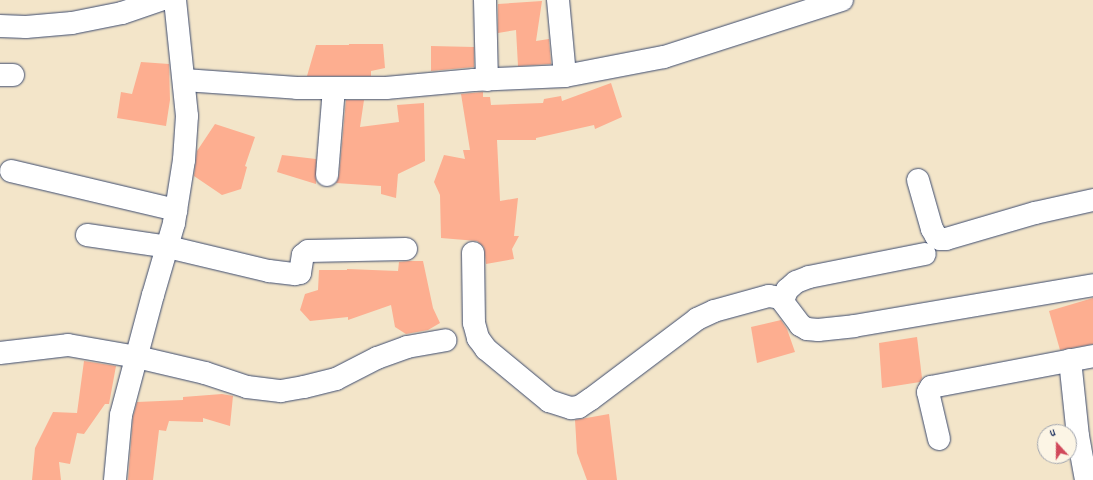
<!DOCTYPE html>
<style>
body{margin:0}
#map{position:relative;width:1093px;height:480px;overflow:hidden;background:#f3e5c9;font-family:Dekko,sans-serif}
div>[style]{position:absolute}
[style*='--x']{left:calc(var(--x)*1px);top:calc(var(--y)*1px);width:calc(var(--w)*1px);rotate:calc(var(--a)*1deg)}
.building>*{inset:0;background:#fdae90}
.roads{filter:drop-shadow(0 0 1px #3b4a6e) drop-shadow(0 0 1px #3b4a6e)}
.street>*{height:22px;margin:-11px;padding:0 11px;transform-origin:11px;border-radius:11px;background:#fff}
span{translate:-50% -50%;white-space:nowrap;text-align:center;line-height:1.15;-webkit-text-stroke:4px #fcf5e5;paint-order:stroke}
.north{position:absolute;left:1037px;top:424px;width:40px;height:40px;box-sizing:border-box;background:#fcf5e5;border:1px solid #a2a6af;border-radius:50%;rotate:339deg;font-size:11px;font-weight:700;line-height:16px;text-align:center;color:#1b2f5e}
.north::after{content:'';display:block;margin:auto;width:14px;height:18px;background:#d1495b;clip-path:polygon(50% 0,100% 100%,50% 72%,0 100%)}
</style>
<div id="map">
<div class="building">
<i style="clip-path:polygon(542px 1px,536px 41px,549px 39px,551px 64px,518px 66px,516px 30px,498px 33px,498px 4px)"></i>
<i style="clip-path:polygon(349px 44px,383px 44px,385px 68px,371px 71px,371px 76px,307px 76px,316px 45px,349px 45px)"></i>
<i style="clip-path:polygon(431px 46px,474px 47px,474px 67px,431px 71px)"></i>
<i style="clip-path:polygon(141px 62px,169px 64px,170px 100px,166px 126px,117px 118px,121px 92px,132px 94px)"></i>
<i style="clip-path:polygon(611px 83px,622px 117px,595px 129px,594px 125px,536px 138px,536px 140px,497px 140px,500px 201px,518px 198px,514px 236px,519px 236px,512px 249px,514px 259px,486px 264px,484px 247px,477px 241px,441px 238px,440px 195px,434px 182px,444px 155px,465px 159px,463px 150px,470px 150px,461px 94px,483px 92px,483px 97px,490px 97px,491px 105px,543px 103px,544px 99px,561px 96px,562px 101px)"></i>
<i style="clip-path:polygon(346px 100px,364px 100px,360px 127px,399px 122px,397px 105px,424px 103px,425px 161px,398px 174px,396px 198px,381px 194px,381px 186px,336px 183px,339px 176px)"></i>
<i style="clip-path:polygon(215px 124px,255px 137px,245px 166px,247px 167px,241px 189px,222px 195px,194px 176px,197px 151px)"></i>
<i style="clip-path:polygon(282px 155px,316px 159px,316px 184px,277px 172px)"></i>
<i style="clip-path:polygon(409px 261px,423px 261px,433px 308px,440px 323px,428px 330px,406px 334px,395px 327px,391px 305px,348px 320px,348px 317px,310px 321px,300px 310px,305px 294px,318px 290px,319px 270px,347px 270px,347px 269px,398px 271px,399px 262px)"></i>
<i style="clip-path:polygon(1093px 298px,1093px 344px,1060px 350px,1049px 311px)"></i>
<i style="clip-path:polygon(781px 320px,787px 329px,795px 352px,757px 363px,751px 327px)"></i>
<i style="clip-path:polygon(917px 337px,922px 378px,920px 382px,882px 388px,879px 343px)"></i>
<i style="clip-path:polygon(84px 361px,116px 366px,109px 404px,105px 404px,84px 434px,77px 433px,70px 464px,59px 462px,61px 480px,32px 480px,35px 448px,53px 412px,77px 413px)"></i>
<i style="clip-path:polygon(222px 394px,233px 396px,230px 426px,203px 418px,203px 422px,169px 421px,166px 431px,159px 430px,153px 480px,128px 480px,133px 417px,137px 402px,183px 400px,183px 397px)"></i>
<i style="clip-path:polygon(609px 414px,617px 480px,587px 480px,577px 453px,575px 420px)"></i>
</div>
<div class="roads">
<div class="street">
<i style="--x:485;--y:0;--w:80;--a:88.6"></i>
<i style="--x:558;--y:0;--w:76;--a:84.7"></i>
<i style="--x:0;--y:26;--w:26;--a:2"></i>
<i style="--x:26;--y:27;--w:46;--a:-5"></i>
<i style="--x:72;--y:23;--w:51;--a:-11.3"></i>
<i style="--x:122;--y:13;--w:40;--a:-18.9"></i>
<i style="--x:0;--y:75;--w:13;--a:0"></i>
<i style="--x:184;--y:80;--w:113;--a:4"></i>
<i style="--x:297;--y:88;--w:89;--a:0"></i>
<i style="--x:386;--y:88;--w:88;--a:-5.2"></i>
<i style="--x:474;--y:80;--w:91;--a:-2.5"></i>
<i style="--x:565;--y:76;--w:101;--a:-10.9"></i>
<i style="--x:664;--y:57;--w:187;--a:-17.8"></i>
<i style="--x:11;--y:171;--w:170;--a:13.3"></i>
<i style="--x:327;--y:175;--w:87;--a:-85.4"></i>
<i style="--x:918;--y:180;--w:51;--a:74.1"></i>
<i style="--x:932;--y:229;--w:8;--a:60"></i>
<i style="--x:936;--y:236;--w:5;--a:37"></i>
<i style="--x:940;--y:239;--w:6;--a:0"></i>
<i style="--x:946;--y:239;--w:93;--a:-16.3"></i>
<i style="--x:1035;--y:213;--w:59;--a:-12.6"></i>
<i style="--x:87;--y:235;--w:82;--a:8.4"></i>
<i style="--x:168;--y:247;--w:104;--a:13.4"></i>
<i style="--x:269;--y:271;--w:26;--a:7"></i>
<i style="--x:295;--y:274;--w:5;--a:-11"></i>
<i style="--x:300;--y:273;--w:18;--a:-81"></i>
<i style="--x:303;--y:255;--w:6;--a:-39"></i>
<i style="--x:308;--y:251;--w:98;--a:-1.2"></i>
<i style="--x:473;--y:253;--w:70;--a:89.2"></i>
<i style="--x:474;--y:323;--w:16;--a:75"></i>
<i style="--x:478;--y:338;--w:14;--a:54"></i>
<i style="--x:486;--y:349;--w:82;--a:39.5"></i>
<i style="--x:549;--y:401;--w:23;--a:18"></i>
<i style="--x:571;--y:408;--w:8;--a:-7"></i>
<i style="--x:579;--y:407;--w:14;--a:-34"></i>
<i style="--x:591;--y:399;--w:133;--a:-37"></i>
<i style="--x:697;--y:319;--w:19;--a:-25"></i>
<i style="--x:714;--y:311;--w:57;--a:-15.3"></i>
<i style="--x:769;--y:296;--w:11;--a:10"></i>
<i style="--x:780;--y:298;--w:34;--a:53"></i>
<i style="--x:800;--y:325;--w:8;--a:30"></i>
<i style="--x:807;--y:329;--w:11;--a:5"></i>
<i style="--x:818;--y:330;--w:36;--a:-6"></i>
<i style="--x:854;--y:326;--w:242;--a:-9.7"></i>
<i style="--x:783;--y:301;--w:12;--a:-70"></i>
<i style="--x:787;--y:290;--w:12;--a:-42"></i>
<i style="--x:796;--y:282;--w:14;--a:-21"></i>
<i style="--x:809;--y:277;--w:118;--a:-11.2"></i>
<i style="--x:0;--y:353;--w:68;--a:-6.7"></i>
<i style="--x:68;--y:345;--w:70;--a:9.9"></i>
<i style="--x:137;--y:357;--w:70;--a:13.2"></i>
<i style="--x:205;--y:373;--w:44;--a:18.4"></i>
<i style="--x:247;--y:387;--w:34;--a:7"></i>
<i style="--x:281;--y:391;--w:23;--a:-10"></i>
<i style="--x:304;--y:387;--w:33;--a:-14"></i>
<i style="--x:336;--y:379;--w:46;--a:-27.1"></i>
<i style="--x:377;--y:358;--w:32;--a:-20"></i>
<i style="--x:407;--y:347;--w:39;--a:-10"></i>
<i style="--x:1070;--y:360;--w:76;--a:84"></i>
<i style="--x:1078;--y:436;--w:45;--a:79.7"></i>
<i style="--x:939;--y:439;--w:48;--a:-103.2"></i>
<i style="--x:928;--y:392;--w:6;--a:-59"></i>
<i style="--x:931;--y:387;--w:165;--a:-10.8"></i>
<i style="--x:115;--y:480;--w:65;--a:-84.7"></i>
<i style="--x:121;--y:415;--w:124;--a:-75.1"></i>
<i style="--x:153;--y:295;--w:75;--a:-73.7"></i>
<i style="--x:174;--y:223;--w:64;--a:-81"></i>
<i style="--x:184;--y:160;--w:44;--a:-86.1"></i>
<i style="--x:187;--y:116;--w:117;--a:-95.9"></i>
</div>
</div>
<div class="north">U</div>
</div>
